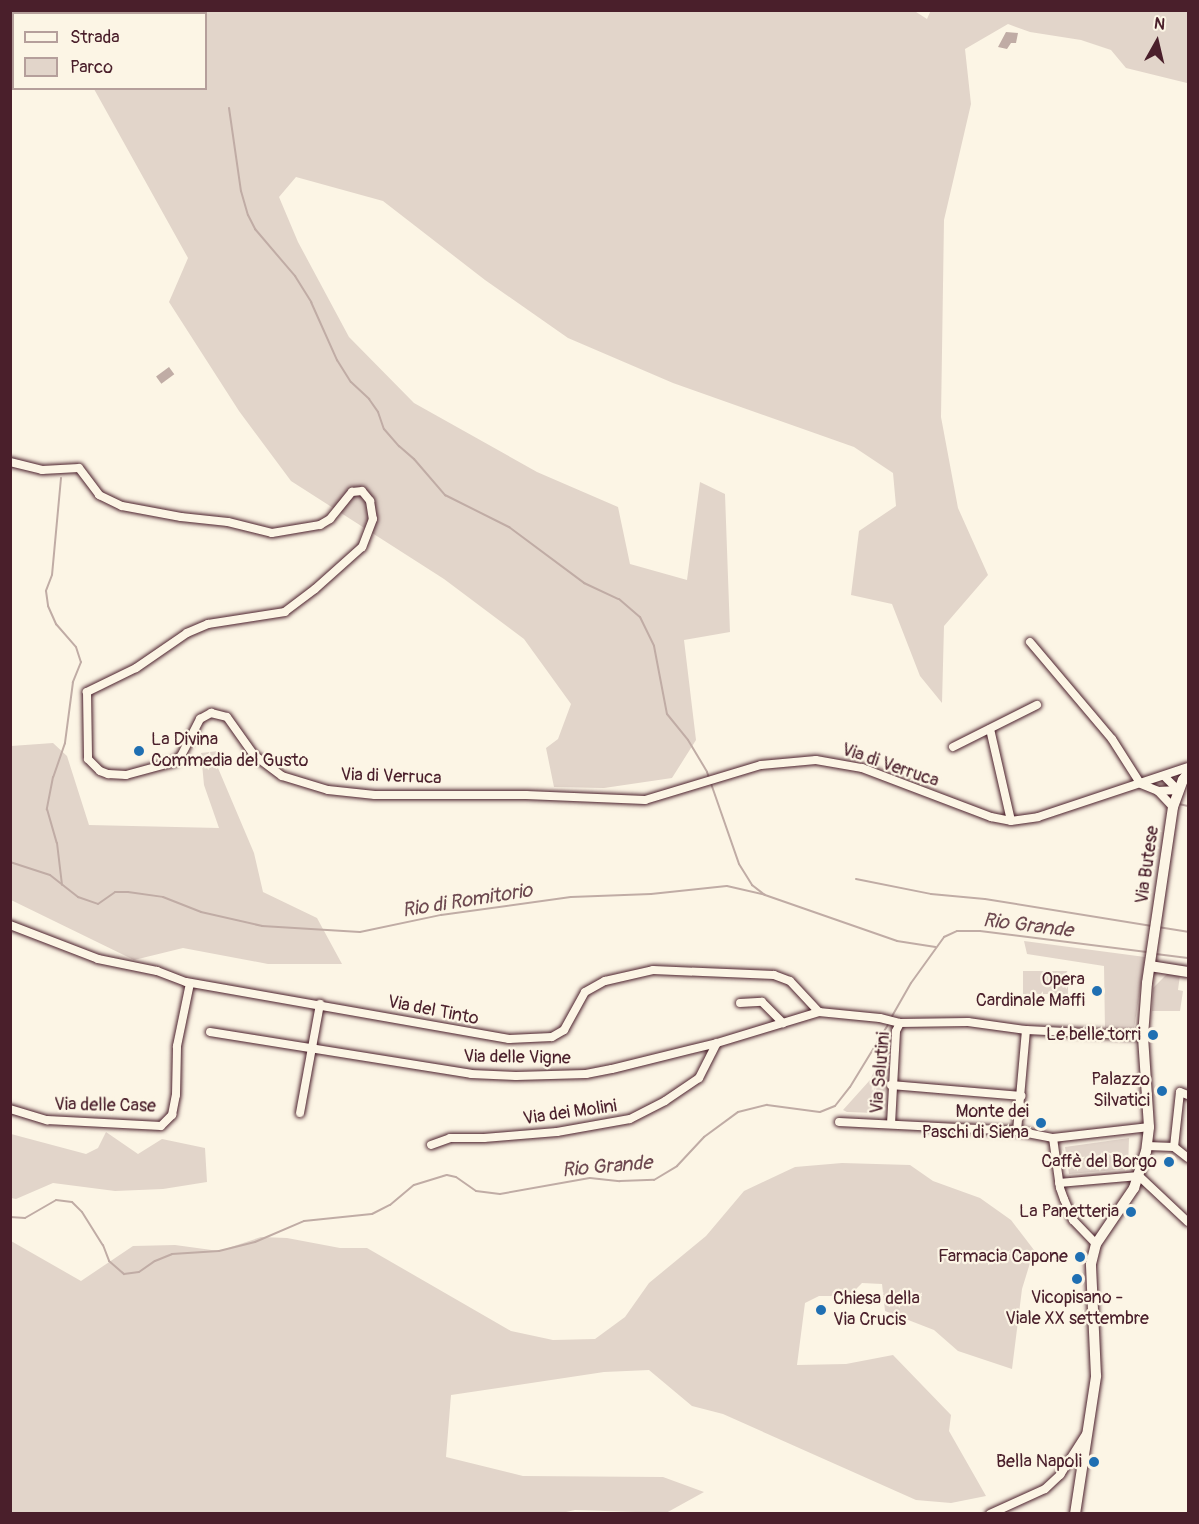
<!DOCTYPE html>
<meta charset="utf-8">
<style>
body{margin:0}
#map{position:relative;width:1199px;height:1524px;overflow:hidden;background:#fcf5e5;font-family:Pangolin,sans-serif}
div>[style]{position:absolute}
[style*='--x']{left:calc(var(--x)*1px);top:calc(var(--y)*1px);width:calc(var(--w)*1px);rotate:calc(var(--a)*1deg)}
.green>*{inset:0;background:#e2d5ca;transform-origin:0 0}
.water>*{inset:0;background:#c0aca5;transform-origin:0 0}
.stream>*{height:2px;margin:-1px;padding:0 1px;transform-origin:1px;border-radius:1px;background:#c0aca5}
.roads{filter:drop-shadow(0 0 2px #4a1f2b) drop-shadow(0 0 2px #4a1f2b)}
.minor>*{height:8px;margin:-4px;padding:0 4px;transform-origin:4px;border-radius:4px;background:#fcf5e5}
.tertiary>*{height:10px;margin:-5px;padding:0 5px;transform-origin:5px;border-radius:5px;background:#fcf5e5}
.dots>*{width:16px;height:16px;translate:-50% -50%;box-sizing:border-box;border:3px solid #fcf5e5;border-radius:50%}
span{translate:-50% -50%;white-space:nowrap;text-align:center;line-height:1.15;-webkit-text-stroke:4.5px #fcf5e5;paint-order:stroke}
.poi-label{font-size:18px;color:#4a1f2b}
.left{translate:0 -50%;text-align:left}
.right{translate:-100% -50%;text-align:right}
.street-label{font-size:18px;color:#4a1f2b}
.water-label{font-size:20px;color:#6d4950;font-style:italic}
.frame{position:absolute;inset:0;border:12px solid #4a1f2b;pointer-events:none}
.legend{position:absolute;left:12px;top:12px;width:195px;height:78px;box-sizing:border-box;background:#fcf5e5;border:2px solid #b59f9b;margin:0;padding:8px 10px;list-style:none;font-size:18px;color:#4a1f2b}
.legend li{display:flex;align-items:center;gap:12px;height:30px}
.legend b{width:30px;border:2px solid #b59f9b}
.north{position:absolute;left:1127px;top:12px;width:60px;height:60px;-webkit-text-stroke:4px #fcf5e5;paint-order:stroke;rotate:8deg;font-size:16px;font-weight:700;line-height:24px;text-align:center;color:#4a1f2b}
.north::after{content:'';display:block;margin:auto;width:21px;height:27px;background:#4a1f2b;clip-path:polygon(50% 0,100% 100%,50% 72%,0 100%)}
</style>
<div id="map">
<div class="green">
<i style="clip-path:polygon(913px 10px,927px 19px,931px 10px,1188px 11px,1187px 83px,1126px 68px,1111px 50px,1081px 40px,1030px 32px,1008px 24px,965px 49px,971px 104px,944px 220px,941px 417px,958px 508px,988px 575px,944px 626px,942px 703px,920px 676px,892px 604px,851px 595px,859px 531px,896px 506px,893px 473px,854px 447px,673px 383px,568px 338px,485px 280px,383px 201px,296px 177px,279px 197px,298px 242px,349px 337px,414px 403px,537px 472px,618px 507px,630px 564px,687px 580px,700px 482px,725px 494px,730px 632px,684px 640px,696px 740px,672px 778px,604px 788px,554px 787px,546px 748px,558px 739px,571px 704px,524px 639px,444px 579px,291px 481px,239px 411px,169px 302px,188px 258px,94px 89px,206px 88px,206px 14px,14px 14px,13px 48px,11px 48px,10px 11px)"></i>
<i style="clip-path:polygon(53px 743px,67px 756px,89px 825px,219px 828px,204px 785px,201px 753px,218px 751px,218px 768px,254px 853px,263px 892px,317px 918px,342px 964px,268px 964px,183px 948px,134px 960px,11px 900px,11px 746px)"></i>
<i style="clip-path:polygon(1024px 941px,1145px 957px,1134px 1029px,1105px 1030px,1104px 966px,1027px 954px)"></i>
<i style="left:1023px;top:971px;width:45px;height:23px"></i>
<i style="clip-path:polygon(1167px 974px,1180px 975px,1178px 990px,1183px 991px,1180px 1011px,1152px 1011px,1153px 988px)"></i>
<i style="clip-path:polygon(890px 1039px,883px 1104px,877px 1104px,876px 1113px,847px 1112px,843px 1110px,870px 1080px)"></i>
<i style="clip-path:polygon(106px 1132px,138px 1154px,162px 1139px,205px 1148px,207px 1182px,163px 1189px,115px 1191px,53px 1183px,16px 1199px,11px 1198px,11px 1134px,86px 1154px,98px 1148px)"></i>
<i style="clip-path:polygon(1129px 1138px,1128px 1169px,1069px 1174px,1065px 1147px)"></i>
<i style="clip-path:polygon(842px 1163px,910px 1165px,933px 1181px,980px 1198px,1011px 1220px,1034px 1250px,1022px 1289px,1012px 1369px,958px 1351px,934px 1330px,885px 1311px,882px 1284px,862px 1283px,849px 1296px,819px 1296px,805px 1303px,797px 1365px,846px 1364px,893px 1355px,951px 1415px,949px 1431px,986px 1496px,951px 1503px,916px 1500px,723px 1414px,692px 1406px,649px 1370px,604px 1372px,451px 1395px,446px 1457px,523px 1476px,663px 1477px,704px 1492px,666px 1513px,575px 1510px,557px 1514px,11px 1513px,11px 1241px,81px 1281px,133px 1246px,175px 1245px,219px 1251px,261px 1237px,287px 1238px,340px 1248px,367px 1248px,511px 1331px,553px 1340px,595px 1339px,625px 1317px,649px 1283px,706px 1236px,744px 1191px,795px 1167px)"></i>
</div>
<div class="water">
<i style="clip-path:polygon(1006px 32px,1018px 33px,1016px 43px,1011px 43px,1007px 49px,998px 47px)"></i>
<i style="left:169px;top:367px;width:9px;height:16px;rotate:54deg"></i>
</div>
<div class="stream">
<i style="--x:229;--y:108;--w:84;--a:81.8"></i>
<i style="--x:241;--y:191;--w:25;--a:74"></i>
<i style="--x:248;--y:215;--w:16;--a:63"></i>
<i style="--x:255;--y:229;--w:62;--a:49.6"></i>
<i style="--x:295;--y:276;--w:31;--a:58"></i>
<i style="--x:311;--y:302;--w:64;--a:65.9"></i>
<i style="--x:337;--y:360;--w:26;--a:58"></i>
<i style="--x:351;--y:382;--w:25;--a:43"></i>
<i style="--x:369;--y:399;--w:16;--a:55"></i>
<i style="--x:378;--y:412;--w:18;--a:71"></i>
<i style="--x:384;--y:429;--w:23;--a:49"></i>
<i style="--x:399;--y:446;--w:20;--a:41"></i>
<i style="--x:414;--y:459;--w:48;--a:49.3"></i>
<i style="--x:445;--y:495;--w:72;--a:26.6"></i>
<i style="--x:509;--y:527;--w:94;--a:36.7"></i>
<i style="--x:584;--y:583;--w:38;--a:25"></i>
<i style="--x:619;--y:599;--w:28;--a:41"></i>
<i style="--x:640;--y:617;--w:32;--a:64"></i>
<i style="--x:654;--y:646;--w:69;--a:79.2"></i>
<i style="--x:667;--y:714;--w:33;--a:51"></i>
<i style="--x:688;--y:740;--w:37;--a:59"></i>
<i style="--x:707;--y:772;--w:97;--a:70.8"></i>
<i style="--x:739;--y:864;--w:25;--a:58"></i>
<i style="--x:752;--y:885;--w:16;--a:38"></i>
<i style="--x:61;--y:478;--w:97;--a:95.3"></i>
<i style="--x:52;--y:575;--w:17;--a:111"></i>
<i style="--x:46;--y:591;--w:15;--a:82"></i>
<i style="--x:48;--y:606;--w:20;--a:66"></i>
<i style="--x:56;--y:624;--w:30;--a:49"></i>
<i style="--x:76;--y:647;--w:16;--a:72"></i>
<i style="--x:81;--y:662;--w:22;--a:112"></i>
<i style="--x:73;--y:682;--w:62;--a:97.5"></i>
<i style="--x:65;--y:743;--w:36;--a:109"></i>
<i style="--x:53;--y:777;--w:33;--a:101"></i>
<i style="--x:47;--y:809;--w:35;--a:74"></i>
<i style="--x:57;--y:843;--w:42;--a:83.2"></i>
<i style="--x:1179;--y:804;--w:9;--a:13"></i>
<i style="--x:10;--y:862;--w:42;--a:18"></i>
<i style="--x:50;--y:875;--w:36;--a:38"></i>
<i style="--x:78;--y:897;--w:21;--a:19"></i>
<i style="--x:98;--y:904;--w:21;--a:-35"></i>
<i style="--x:115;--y:892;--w:13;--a:0"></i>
<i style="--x:128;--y:892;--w:35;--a:8"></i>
<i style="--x:163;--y:897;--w:41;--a:21.5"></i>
<i style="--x:201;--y:912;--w:63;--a:12.9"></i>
<i style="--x:262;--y:926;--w:98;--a:3.5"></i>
<i style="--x:360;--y:932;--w:83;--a:-11.9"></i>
<i style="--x:441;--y:915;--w:131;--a:-7.9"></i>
<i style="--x:571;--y:897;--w:80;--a:-2.1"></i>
<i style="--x:651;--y:894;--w:76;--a:-6"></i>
<i style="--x:727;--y:886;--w:39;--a:13"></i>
<i style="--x:765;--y:895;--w:140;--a:19.2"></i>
<i style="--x:897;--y:941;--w:39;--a:9"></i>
<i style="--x:856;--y:879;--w:76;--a:11.3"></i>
<i style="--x:931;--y:894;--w:54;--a:5.3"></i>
<i style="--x:985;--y:899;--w:169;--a:9.2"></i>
<i style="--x:1158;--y:927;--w:30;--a:9"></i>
<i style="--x:1156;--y:954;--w:32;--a:7"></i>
<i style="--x:891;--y:1018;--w:40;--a:-60.3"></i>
<i style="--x:911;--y:983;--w:57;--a:-54.3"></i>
<i style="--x:944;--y:937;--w:14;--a:-25"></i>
<i style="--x:957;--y:931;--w:23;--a:0"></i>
<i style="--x:980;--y:931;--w:168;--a:7.2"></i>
<i style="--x:10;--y:1217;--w:15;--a:4"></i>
<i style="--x:25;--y:1218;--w:36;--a:-30"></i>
<i style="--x:56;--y:1200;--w:16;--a:7"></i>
<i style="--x:72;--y:1202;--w:14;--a:45"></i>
<i style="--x:82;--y:1212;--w:39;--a:58"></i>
<i style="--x:103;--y:1245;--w:17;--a:69"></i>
<i style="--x:109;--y:1261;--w:20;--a:41"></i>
<i style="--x:124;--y:1274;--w:15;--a:-8"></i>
<i style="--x:139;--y:1272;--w:19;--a:-35"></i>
<i style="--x:155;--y:1261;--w:18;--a:-22"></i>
<i style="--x:172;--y:1254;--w:47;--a:-3.7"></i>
<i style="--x:219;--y:1251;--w:37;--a:-14"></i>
<i style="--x:255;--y:1242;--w:53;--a:-23.2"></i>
<i style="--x:304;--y:1221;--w:68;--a:-5.9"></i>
<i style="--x:372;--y:1214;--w:20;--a:-27"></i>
<i style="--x:390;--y:1205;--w:31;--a:-40"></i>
<i style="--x:414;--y:1185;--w:34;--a:-17"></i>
<i style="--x:447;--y:1175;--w:9;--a:13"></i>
<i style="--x:456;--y:1177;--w:24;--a:35"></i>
<i style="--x:476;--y:1191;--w:24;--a:7"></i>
<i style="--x:500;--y:1194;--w:91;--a:-10.1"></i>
<i style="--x:590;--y:1178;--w:30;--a:6"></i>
<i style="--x:620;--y:1181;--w:34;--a:-2"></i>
<i style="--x:654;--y:1180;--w:27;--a:-31"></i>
<i style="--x:677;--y:1166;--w:40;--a:-47"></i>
<i style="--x:704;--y:1137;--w:42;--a:-36.3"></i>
<i style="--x:738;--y:1112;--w:30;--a:-14"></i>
<i style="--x:767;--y:1105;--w:53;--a:7.5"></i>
<i style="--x:820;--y:1112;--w:16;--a:-22"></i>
<i style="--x:835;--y:1106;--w:24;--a:-52"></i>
<i style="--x:850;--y:1087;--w:75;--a:-58.6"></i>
</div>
<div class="roads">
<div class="minor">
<i style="--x:10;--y:462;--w:33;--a:14"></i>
<i style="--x:42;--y:470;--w:37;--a:-3"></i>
<i style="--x:79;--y:468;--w:34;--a:53"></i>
<i style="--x:99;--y:495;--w:25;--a:26"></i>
<i style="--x:122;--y:506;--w:60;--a:10.6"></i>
<i style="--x:181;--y:517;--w:47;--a:6.1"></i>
<i style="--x:228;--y:522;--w:45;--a:14"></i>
<i style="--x:272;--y:533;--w:49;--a:-9.5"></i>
<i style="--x:320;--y:525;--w:12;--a:-31"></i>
<i style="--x:330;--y:519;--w:35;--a:-51"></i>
<i style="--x:352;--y:492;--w:10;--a:-6"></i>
<i style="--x:362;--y:491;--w:13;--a:51"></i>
<i style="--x:370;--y:501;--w:18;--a:81"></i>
<i style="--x:373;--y:519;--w:30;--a:111"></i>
<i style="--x:362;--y:547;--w:63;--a:138.2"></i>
<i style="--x:315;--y:589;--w:38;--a:143"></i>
<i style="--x:285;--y:612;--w:78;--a:171.1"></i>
<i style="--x:208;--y:624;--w:23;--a:157"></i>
<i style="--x:187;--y:633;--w:62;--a:145.5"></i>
<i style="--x:136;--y:668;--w:55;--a:153.9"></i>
<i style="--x:87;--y:692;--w:67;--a:89.1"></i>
<i style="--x:88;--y:759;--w:17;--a:45"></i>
<i style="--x:100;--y:771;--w:9;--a:21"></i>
<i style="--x:108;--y:774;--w:18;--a:3"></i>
<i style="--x:126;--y:775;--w:50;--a:-15.2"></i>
<i style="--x:174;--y:762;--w:9;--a:-41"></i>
<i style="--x:181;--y:756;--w:42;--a:-62.8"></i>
<i style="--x:200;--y:719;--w:13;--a:-29"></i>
<i style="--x:211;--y:713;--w:16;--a:14"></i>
<i style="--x:227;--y:717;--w:47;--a:54.6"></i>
<i style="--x:254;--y:755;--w:35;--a:37"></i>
<i style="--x:282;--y:776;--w:48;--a:16.9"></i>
<i style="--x:328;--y:790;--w:47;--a:6.1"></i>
<i style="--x:375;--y:795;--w:151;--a:0"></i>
<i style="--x:526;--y:795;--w:119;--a:2.4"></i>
<i style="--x:645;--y:800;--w:121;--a:-16.8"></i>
<i style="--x:761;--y:765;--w:55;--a:-5.2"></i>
<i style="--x:816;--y:760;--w:47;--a:9.9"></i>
<i style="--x:862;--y:768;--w:138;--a:20.8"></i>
<i style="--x:991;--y:817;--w:20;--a:11"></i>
<i style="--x:1011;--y:821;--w:27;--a:-8"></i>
<i style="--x:1038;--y:817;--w:158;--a:-18.4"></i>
<i style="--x:1030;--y:642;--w:127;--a:49.8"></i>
<i style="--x:1112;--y:739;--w:52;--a:57.5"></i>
<i style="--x:990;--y:729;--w:94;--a:77.1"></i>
<i style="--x:953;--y:747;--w:94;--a:-26.6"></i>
<i style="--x:1141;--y:784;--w:18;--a:22"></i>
<i style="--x:1158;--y:791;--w:22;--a:47"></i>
<i style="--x:1158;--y:791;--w:20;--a:-3"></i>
<i style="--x:1178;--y:790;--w:18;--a:-135"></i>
<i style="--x:10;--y:925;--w:94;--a:21.1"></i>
<i style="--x:98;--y:959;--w:60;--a:11.5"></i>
<i style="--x:157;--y:971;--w:31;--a:21"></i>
<i style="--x:186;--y:982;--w:328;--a:10"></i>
<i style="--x:509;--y:1039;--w:43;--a:-2.7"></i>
<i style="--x:552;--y:1037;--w:14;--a:-30"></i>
<i style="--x:564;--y:1030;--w:43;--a:-61.1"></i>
<i style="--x:585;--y:992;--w:23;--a:-29"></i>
<i style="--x:605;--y:981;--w:49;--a:-12.9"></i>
<i style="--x:653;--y:970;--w:121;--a:2.4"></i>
<i style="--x:774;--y:975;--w:17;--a:21"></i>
<i style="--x:790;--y:981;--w:42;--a:46.9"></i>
<i style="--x:740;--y:1003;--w:22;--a:-3"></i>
<i style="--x:762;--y:1002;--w:30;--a:45"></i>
<i style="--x:210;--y:1032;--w:264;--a:9.1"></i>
<i style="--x:471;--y:1074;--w:45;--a:2.5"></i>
<i style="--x:516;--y:1076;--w:70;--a:-1.6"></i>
<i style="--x:586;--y:1074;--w:26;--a:-11"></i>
<i style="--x:612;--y:1069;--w:108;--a:-13.9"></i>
<i style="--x:717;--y:1043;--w:107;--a:-16.9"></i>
<i style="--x:819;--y:1012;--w:61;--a:5.6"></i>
<i style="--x:880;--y:1018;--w:21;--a:14"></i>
<i style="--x:900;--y:1023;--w:68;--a:-0.8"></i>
<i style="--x:968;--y:1022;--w:59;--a:7.9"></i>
<i style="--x:1026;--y:1030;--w:117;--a:2.9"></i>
<i style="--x:891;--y:1085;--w:131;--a:4.8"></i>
<i style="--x:10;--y:1109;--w:39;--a:17"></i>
<i style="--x:47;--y:1120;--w:114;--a:3"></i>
<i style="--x:161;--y:1126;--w:16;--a:-45"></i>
<i style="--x:172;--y:1115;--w:20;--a:-79"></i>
<i style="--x:176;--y:1095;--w:49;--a:-88.8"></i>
<i style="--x:177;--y:1046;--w:64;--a:-78.3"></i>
<i style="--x:300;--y:1113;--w:111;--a:-79.6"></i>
<i style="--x:839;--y:1122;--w:178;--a:2.9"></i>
<i style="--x:1017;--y:1131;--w:37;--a:11"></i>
<i style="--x:1053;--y:1138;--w:97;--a:-6.5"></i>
<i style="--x:891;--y:1124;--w:93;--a:-86.9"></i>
<i style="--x:896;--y:1031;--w:9;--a:-63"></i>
<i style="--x:1017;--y:1131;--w:101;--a:-84.9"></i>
<i style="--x:1053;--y:1138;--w:50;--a:82"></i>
<i style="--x:1060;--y:1188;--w:12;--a:70"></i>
<i style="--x:1064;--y:1199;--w:23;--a:67"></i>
<i style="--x:1073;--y:1220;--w:33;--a:46"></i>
<i style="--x:431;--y:1145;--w:20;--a:-20"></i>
<i style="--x:450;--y:1138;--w:34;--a:0"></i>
<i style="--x:484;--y:1138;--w:73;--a:-4.7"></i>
<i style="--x:557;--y:1132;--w:74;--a:-10.1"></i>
<i style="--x:630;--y:1119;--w:39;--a:-27"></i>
<i style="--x:665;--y:1101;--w:41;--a:-34.1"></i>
<i style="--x:699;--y:1078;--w:39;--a:-63"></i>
<i style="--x:1147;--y:1146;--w:27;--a:2"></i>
<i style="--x:1174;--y:1147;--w:55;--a:-83.8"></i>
<i style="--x:1180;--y:1092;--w:9;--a:21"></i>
<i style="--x:1174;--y:1147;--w:18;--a:38"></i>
<i style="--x:1059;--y:1183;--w:80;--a:-5"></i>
<i style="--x:1139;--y:1176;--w:67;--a:43.2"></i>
<i style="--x:990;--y:1514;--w:60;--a:-24.4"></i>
<i style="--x:1045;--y:1489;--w:21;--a:-43"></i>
<i style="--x:1060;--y:1475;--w:49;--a:-57.6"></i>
</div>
<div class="tertiary">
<i style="--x:1150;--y:966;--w:38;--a:9"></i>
<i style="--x:1075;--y:1514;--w:140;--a:-81.3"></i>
<i style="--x:1096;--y:1376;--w:112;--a:-92.6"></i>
<i style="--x:1091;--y:1264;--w:21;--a:-76"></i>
<i style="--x:1096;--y:1244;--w:68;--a:-55.8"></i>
<i style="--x:1134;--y:1188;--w:38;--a:-72"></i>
<i style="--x:1146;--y:1152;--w:25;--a:-83"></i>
<i style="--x:1149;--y:1127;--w:91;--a:-93.8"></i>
<i style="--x:1143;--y:1036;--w:53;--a:-85.7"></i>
<i style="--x:1147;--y:983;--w:178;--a:-81.6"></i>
<i style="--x:1173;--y:807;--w:29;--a:-70"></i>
<i style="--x:1183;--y:780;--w:9;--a:-54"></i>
</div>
</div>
<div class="dots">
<i style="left:139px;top:751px;background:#1f6fb2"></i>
<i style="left:1097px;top:991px;background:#1f6fb2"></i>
<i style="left:1153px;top:1035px;background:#1f6fb2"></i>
<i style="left:1162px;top:1091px;background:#1f6fb2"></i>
<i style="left:1041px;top:1123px;background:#1f6fb2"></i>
<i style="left:1169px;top:1162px;background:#1f6fb2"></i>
<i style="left:1131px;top:1212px;background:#1f6fb2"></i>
<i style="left:1080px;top:1257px;background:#1f6fb2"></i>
<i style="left:1077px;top:1279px;background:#1f6fb2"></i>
<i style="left:821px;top:1310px;background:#1f6fb2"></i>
<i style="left:1094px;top:1462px;background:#1f6fb2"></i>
</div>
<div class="poi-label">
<span class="left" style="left:151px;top:751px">La Divina<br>Commedia del Gusto</span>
<span class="right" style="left:1085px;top:991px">Opera<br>Cardinale Maffi</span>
<span class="right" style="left:1141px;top:1035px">Le belle torri</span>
<span class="right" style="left:1150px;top:1091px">Palazzo<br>Silvatici</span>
<span class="right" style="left:1029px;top:1123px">Monte dei<br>Paschi di Siena</span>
<span class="right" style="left:1157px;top:1162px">Caffè del Borgo</span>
<span class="right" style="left:1119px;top:1212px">La Panetteria</span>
<span class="right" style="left:1068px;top:1257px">Farmacia Capone</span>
<span style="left:1077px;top:1309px">Vicopisano -<br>Viale XX settembre</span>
<span class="left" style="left:833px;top:1310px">Chiesa della<br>Via Crucis</span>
<span class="right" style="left:1082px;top:1462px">Bella Napoli</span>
</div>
<div class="street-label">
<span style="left:890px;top:766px;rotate:19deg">Via di Verruca</span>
<span style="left:391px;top:777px;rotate:2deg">Via di Verruca</span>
<span style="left:1148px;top:865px;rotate:-82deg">Via Butese</span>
<span style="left:433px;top:1011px;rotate:11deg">Via del Tinto</span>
<span style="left:517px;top:1058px;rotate:1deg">Via delle Vigne</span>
<span style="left:881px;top:1073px;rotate:-85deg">Via Salutini</span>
<span style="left:105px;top:1106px;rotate:1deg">Via delle Case</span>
<span style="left:570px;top:1113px;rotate:-8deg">Via dei Molini</span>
</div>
<div class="water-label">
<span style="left:467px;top:900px;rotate:-9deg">Rio di Romitorio</span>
<span style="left:1028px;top:925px;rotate:7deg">Rio Grande</span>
<span style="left:607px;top:1166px;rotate:-5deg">Rio Grande</span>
</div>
<div class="frame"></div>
<ul class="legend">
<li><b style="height:8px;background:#fcf5e5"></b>Strada</li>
<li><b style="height:16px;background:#e2d5ca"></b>Parco</li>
</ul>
<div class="north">N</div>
</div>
